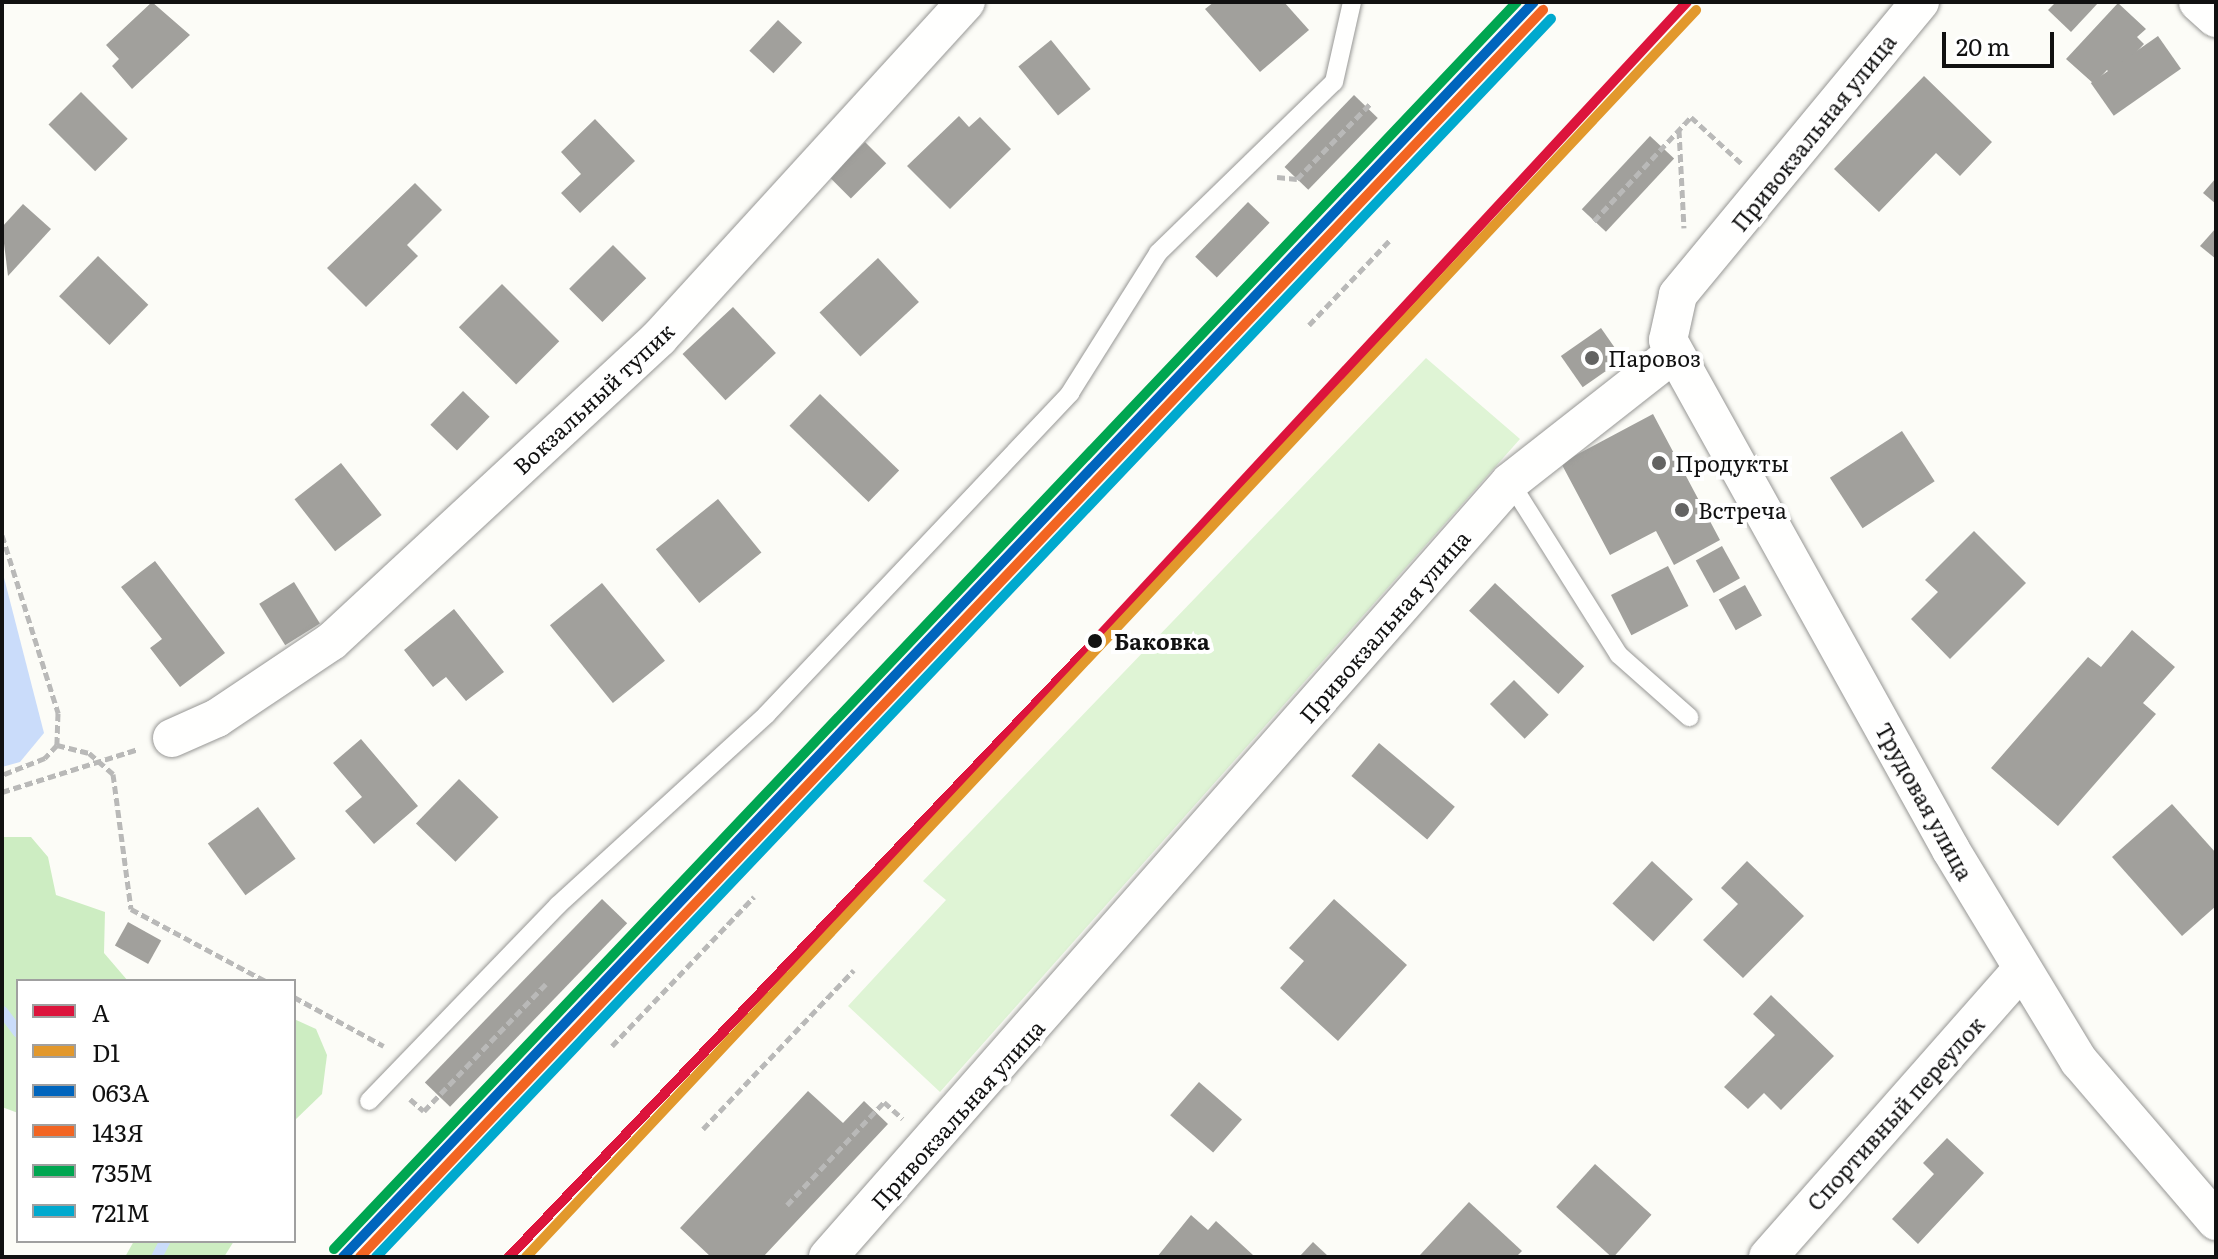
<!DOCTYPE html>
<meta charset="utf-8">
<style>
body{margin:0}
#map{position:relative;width:2218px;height:1259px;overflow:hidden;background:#fcfcf7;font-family:Literata,serif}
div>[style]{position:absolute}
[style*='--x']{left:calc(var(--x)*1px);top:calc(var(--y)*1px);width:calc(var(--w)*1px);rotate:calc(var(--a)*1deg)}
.green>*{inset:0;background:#dff4d5}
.forest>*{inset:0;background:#cdedc2}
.water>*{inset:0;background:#cadcfa}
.stream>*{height:11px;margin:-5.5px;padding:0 5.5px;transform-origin:5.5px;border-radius:5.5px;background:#cadcfa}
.building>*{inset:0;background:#a1a09c;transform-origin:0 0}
.path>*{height:5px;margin-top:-2.5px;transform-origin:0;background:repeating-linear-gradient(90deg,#b9b9b8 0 8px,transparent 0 12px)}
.roads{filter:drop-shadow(0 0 2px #979795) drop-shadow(0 0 2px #979795)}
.lane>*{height:18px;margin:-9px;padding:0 9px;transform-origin:9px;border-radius:9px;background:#fffffe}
.street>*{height:38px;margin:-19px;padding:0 19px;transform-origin:19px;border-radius:19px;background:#fffffe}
.rail-1>*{height:10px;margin:-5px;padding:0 5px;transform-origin:5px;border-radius:5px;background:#dc143c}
.rail-2>*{height:10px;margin:-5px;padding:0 5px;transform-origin:5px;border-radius:5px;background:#e2982c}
.rail-3>*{height:10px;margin:-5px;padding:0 5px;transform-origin:5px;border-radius:5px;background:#0065bd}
.rail-4>*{height:10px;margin:-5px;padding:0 5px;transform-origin:5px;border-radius:5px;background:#f26522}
.rail-5>*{height:10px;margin:-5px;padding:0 5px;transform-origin:5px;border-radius:5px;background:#00a651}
.rail-6>*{height:10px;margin:-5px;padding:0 5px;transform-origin:5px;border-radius:5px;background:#00a9ce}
.dots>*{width:22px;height:22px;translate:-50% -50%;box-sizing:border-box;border:4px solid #fff;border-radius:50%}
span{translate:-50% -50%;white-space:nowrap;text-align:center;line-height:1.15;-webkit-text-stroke:8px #fff;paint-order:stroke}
.street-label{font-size:22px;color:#111}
.poi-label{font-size:22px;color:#111}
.left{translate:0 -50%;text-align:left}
.stop-label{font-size:22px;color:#111;font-weight:700}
.frame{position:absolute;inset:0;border:4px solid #111;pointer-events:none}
.legend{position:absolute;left:16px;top:979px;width:280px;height:264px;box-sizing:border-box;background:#fff;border:2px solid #a0a0a0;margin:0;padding:10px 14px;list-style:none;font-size:24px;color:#111}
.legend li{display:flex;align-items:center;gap:16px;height:40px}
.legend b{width:40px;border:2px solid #a0a0a0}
.scale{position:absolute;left:1942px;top:32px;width:112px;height:36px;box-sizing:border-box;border:4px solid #111;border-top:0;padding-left:10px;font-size:24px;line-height:28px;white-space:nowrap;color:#111;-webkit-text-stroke:6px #fff;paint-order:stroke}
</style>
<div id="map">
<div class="green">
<i style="clip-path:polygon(1426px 358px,1520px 439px,940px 1092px,848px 1006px,946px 900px,923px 881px)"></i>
</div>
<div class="forest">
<i style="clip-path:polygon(2px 837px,31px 837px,48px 857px,56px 895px,105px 912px,104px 953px,128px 981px,18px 981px,18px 1113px,2px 1107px)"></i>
<i style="clip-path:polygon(294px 1019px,316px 1029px,327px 1055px,322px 1094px,294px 1121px)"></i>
<i style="clip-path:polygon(134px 1241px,234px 1241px,224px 1257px,125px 1257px)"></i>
</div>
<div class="water">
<i style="clip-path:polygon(2px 570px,44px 733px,20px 762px,2px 767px)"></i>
</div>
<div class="stream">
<i style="--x:2;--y:1011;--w:26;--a:53"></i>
<i style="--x:156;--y:1257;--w:18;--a:-63"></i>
</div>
<div class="building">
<i style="clip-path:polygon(152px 2px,190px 35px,132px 89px,112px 66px,119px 59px,106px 45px)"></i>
<i style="clip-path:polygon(1214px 2px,1284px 2px,1309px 30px,1260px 72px,1205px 9px)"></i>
<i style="clip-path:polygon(2056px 2px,2099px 2px,2071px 32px,2048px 10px)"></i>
<i style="clip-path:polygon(2118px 3px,2146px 29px,2137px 37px,2144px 44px,2113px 77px,2107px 70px,2094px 84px,2066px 59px)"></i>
<i style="left:778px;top:20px;width:33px;height:42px;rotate:43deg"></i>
<i style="left:2158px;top:36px;width:40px;height:82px;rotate:55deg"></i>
<i style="left:1051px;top:40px;width:63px;height:42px;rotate:51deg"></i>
<i style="clip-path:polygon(1924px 76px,1992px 142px,1960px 176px,1936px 153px,1879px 212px,1834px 169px)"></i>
<i style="left:81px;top:92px;width:66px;height:46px;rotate:45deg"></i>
<i style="left:1354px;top:95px;width:33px;height:100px;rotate:44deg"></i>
<i style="clip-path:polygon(959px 116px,969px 127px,980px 117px,1011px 149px,950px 209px,907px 166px)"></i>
<i style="clip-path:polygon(595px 119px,635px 161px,580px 213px,561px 193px,581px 174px,561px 152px)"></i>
<i style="left:1650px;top:136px;width:33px;height:100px;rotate:43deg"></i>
<i style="left:865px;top:142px;width:30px;height:50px;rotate:45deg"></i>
<i style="clip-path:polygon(2216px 178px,2216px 204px,2203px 193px)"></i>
<i style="clip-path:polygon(415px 183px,442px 210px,407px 245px,418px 256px,366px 307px,327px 268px)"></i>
<i style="left:1248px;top:202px;width:30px;height:76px;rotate:44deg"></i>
<i style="clip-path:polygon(23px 204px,51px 229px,8px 276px,2px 227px)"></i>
<i style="clip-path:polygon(2216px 228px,2216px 259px,2200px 246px)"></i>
<i style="left:613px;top:245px;width:47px;height:62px;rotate:45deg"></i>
<i style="left:98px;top:256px;width:70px;height:56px;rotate:44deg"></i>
<i style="left:878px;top:258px;width:60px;height:80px;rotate:47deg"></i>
<i style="left:502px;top:284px;width:81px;height:61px;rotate:45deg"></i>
<i style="left:733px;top:307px;width:63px;height:69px;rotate:47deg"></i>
<i style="left:1601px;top:328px;width:38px;height:49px;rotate:55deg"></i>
<i style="left:463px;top:391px;width:37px;height:47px;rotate:44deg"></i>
<i style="left:820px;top:394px;width:110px;height:44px;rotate:44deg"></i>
<i style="clip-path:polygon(1653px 414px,1720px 540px,1674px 565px,1656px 531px,1610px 555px,1561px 463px)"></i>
<i style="left:1902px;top:431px;width:60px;height:86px;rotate:57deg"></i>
<i style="left:341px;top:463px;width:66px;height:59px;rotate:52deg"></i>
<i style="left:718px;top:499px;width:69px;height:80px;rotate:51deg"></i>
<i style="clip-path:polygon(1974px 531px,2026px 583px,1950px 659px,1911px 619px,1938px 592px,1925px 580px)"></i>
<i style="left:1722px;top:546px;width:37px;height:30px;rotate:61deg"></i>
<i style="clip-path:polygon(155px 561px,225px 653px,180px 687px,150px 648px,162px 639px,121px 587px)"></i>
<i style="left:1668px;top:566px;width:45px;height:64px;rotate:63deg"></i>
<i style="left:294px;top:582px;width:49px;height:41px;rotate:58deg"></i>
<i style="left:602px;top:583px;width:100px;height:67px;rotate:51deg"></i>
<i style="left:1495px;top:583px;width:122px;height:38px;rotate:43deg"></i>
<i style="left:1745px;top:585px;width:35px;height:30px;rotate:61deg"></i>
<i style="clip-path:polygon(454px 609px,504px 672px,466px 701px,446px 677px,433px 687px,404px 650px)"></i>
<i style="clip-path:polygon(2132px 630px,2175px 667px,2143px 703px,2156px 714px,2058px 826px,1991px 768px,2088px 657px,2101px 667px)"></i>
<i style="left:1514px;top:680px;width:49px;height:34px;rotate:45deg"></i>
<i style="clip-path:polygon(361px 739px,418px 806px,374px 844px,345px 811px,362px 797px,333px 763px)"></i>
<i style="left:1379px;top:743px;width:99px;height:43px;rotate:40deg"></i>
<i style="left:459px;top:779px;width:55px;height:62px;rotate:44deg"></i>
<i style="clip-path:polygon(2172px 804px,2216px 853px,2216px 906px,2182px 936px,2112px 857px)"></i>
<i style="left:258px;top:807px;width:64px;height:62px;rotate:54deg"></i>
<i style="left:1652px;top:861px;width:56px;height:58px;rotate:43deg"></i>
<i style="clip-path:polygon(1747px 861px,1804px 916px,1743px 978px,1703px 940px,1738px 904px,1721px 888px)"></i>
<i style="left:602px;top:899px;width:35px;height:255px;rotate:44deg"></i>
<i style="clip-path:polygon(1334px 899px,1407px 965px,1338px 1041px,1280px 988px,1304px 961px,1289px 948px)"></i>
<i style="left:128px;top:922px;width:38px;height:27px;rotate:29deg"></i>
<i style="clip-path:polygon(1771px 995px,1834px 1056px,1781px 1110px,1764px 1093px,1748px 1109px,1724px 1087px,1775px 1035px,1753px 1014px)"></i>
<i style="left:1199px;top:1082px;width:57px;height:44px;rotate:41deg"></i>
<i style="clip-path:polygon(808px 1091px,843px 1123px,864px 1101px,888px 1124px,763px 1257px,711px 1257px,680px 1228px)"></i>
<i style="clip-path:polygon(1947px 1138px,1984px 1173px,1918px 1244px,1892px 1219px,1934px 1174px,1923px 1163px)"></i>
<i style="left:1595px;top:1164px;width:76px;height:58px;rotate:42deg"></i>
<i style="clip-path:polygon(1469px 1202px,1522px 1251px,1516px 1257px,1420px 1255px)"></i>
<i style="clip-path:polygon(1191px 1215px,1208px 1230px,1216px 1221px,1253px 1255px,1157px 1257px)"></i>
<i style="clip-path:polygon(1313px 1242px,1329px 1257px,1299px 1257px)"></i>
</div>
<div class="path">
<i style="--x:1679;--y:130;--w:98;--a:87.1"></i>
<i style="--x:1277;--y:177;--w:20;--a:6"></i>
<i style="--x:1297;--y:179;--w:106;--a:-45.8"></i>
<i style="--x:1594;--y:221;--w:142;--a:-47"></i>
<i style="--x:1691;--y:117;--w:68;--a:42.6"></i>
<i style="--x:1309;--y:325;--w:117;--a:-46.4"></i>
<i style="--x:2;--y:535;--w:187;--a:72.5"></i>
<i style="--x:58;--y:713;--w:32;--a:92"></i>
<i style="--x:57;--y:745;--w:18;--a:133"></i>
<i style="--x:45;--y:758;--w:46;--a:158.4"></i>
<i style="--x:57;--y:745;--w:33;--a:14"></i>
<i style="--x:89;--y:753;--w:32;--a:41"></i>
<i style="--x:113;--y:774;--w:136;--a:82.4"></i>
<i style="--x:131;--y:909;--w:152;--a:28.2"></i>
<i style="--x:2;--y:792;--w:143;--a:-17.5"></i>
<i style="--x:294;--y:997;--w:102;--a:28.6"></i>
<i style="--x:612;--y:1046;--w:206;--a:-46.4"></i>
<i style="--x:410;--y:1099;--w:18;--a:41"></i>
<i style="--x:424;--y:1111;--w:176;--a:-46.2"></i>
<i style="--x:703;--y:1129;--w:219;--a:-46.5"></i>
<i style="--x:787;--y:1205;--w:141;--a:-46.7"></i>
<i style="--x:884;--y:1102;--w:25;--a:42"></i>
</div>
<div class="roads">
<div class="lane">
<i style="--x:1510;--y:482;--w:204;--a:57.8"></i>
<i style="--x:1619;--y:655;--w:94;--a:41.5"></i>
<i style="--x:369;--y:1101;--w:272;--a:-46"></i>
<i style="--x:558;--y:905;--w:282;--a:-42.4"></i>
<i style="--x:766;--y:715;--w:443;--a:-46.6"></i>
<i style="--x:1070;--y:393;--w:165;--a:-57.8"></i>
<i style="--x:1158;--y:253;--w:245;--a:-44.2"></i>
<i style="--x:1334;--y:82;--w:82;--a:-77.3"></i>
</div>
<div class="street">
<i style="--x:1920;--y:2;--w:380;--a:129.6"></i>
<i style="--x:1678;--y:295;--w:46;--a:102.5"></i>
<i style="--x:1668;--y:340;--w:583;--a:60.97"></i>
<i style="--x:1951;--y:850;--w:247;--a:58.8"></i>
<i style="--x:2079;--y:1061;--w:211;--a:49.4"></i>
<i style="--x:2198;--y:2;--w:24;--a:42"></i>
<i style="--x:172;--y:738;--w:49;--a:-24"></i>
<i style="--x:217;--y:718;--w:138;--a:-33.8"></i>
<i style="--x:332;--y:641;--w:446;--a:-42.8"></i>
<i style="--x:659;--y:338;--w:455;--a:-47.6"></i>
<i style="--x:828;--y:1257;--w:1032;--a:-48.65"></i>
<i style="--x:1510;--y:482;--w:207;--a:-38.1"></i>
<i style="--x:1768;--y:1257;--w:384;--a:-48.6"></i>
</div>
</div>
<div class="rail-1">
<i style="--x:509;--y:1257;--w:849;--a:-46.43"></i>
<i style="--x:1094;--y:642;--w:872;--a:-47.18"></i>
</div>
<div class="rail-2">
<i style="--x:526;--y:1257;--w:1710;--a:-46.82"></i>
</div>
<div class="rail-3">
<i style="--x:343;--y:1257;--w:1730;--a:-46.5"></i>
</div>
<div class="rail-4">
<i style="--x:360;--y:1257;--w:1719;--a:-46.51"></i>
</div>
<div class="rail-5">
<i style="--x:334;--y:1249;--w:1719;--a:-46.51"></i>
</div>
<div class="rail-6">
<i style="--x:376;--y:1257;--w:1707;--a:-46.5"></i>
</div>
<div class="dots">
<i style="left:1592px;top:358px;background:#636362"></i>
<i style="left:1659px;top:463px;background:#636362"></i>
<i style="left:1682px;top:510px;background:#636362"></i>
<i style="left:1095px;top:641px;background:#111"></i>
</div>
<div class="street-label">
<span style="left:1813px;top:132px;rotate:-51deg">Привокзальная улица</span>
<span style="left:593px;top:398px;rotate:-43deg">Вокзальный тупик</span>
<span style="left:1384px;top:626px;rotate:-49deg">Привокзальная улица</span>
<span style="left:1925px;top:801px;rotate:61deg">Трудовая улица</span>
<span style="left:1895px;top:1113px;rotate:-48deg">Спортивный переулок</span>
<span style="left:957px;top:1114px;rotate:-48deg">Привокзальная улица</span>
</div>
<div class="poi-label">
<span class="left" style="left:1608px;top:358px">Паровоз</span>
<span class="left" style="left:1675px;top:463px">Продукты</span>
<span class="left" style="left:1698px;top:510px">Встреча</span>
</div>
<div class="stop-label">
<span class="left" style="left:1114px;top:641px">Баковка</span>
</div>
<div class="frame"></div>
<ul class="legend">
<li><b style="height:10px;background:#dc143c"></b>A</li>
<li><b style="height:10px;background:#e2982c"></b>D1</li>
<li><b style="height:10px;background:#0065bd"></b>063А</li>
<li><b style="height:10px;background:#f26522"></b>143Я</li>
<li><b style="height:10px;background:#00a651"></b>735М</li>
<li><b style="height:10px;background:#00a9ce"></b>721М</li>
</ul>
<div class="scale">20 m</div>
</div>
